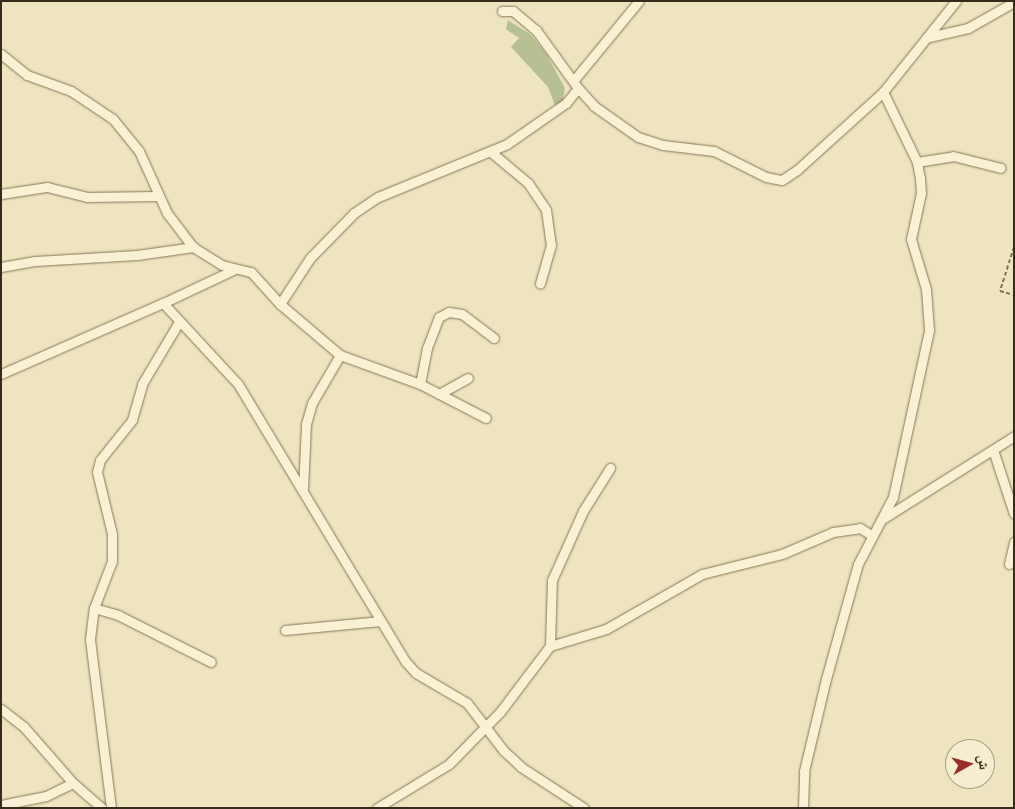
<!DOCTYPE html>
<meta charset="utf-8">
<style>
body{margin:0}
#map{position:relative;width:1015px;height:809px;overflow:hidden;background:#eee4c0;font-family:Merriweather,"Noto Naskh Arabic",serif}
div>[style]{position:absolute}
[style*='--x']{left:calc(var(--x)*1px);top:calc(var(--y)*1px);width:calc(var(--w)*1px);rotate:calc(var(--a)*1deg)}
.cemetery>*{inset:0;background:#b7c093}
.path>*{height:2px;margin-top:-1px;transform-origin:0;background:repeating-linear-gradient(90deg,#877558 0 4px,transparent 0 6.5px)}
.roads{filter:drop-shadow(0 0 1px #877558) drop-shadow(0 0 1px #877558)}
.street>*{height:9px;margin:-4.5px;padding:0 4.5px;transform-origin:4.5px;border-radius:4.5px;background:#f9f1d3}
span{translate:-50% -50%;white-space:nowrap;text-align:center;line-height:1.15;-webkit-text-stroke:4px #f5edcf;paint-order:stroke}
.frame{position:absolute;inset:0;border:2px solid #362b1c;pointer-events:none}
.north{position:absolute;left:945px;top:739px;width:50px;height:50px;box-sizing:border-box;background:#f5edcf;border:1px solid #a99f87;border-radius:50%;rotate:83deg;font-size:14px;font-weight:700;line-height:20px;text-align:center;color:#362b1c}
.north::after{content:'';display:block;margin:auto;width:18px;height:22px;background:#963028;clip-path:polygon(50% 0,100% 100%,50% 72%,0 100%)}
</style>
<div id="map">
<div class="cemetery">
<i style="clip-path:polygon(508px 20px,531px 35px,547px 55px,565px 88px,562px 105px,556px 108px,548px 87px,511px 47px,519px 38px,506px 29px)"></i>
</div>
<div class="path">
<i style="--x:1014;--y:247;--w:46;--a:107.7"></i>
<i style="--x:1000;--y:291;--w:15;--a:16"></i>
</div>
<div class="roads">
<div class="street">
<i style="--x:502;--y:11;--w:11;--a:0"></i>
<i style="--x:513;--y:11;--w:30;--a:40"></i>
<i style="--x:536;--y:30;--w:72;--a:54.1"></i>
<i style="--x:929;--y:37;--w:40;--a:-13"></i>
<i style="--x:968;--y:28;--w:53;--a:-29.5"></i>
<i style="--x:1;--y:54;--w:33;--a:39"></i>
<i style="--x:27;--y:75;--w:47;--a:20"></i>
<i style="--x:71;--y:91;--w:50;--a:33.7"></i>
<i style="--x:113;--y:119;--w:41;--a:50.9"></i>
<i style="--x:139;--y:151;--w:68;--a:65.7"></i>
<i style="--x:167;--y:213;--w:43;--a:52.6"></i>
<i style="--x:193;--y:247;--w:34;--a:32"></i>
<i style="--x:222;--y:265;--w:30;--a:14"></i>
<i style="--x:251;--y:272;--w:43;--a:47.8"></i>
<i style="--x:280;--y:304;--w:79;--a:40.4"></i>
<i style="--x:340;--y:355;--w:85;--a:19.9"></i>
<i style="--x:420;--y:384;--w:74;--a:27.3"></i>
<i style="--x:574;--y:80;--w:102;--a:-50.6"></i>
<i style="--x:491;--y:152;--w:48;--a:40"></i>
<i style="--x:528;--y:183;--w:32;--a:56"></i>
<i style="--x:546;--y:210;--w:35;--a:82"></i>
<i style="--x:551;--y:245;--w:40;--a:106"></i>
<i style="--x:917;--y:162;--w:36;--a:-9"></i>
<i style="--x:953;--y:156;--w:49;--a:14"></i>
<i style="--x:1;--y:194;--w:47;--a:-8.7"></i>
<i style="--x:47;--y:187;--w:41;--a:14"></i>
<i style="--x:87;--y:197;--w:71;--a:-0.8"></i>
<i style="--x:1;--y:267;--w:35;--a:-10"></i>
<i style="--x:35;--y:261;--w:102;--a:-3.4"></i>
<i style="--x:137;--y:255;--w:57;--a:-8.1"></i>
<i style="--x:163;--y:303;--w:77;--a:-25.2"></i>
<i style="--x:280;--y:304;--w:55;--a:-56.9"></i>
<i style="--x:310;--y:258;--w:63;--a:-45.6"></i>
<i style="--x:354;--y:213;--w:29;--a:-34"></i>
<i style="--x:378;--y:197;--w:139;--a:-22.3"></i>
<i style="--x:507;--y:144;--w:72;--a:-34.8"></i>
<i style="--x:566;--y:103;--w:19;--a:-51"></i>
<i style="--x:578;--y:88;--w:24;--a:48"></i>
<i style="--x:594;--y:106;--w:54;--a:35.2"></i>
<i style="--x:638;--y:137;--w:26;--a:18"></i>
<i style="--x:663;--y:145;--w:51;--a:6.7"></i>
<i style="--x:714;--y:151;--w:58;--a:26.6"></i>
<i style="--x:766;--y:177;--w:16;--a:11"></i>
<i style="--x:782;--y:180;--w:18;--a:-34"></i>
<i style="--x:797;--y:170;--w:116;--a:-42.2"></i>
<i style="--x:1;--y:374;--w:177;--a:-23.7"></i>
<i style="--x:163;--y:303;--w:110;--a:47.2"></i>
<i style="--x:238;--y:384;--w:325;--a:58.9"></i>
<i style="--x:406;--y:662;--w:15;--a:48"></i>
<i style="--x:416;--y:673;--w:59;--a:30.5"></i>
<i style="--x:467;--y:703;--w:59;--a:52.5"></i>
<i style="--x:503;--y:750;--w:25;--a:43"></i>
<i style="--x:521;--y:767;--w:75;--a:33.1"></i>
<i style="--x:420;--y:384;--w:37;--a:-79"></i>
<i style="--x:427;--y:348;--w:33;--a:-69"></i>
<i style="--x:439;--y:317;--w:11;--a:-27"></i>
<i style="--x:449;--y:312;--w:13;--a:9"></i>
<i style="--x:462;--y:314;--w:40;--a:37"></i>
<i style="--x:439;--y:394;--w:33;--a:-29"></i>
<i style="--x:993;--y:450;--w:67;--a:71.8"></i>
<i style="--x:303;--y:490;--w:66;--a:-87.4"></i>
<i style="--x:306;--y:424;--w:22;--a:-74"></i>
<i style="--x:312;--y:403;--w:56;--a:-59.7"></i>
<i style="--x:884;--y:518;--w:154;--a:-32.2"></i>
<i style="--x:1009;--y:564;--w:23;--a:-77"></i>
<i style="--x:94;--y:608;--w:25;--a:16"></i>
<i style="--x:118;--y:615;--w:104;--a:26.8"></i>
<i style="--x:285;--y:630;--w:96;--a:-5.4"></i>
<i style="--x:550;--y:646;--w:66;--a:-88.3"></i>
<i style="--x:552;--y:580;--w:76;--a:-65.8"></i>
<i style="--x:583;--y:511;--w:51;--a:-57.9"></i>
<i style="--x:1;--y:709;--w:29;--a:38"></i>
<i style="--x:24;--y:727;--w:74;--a:48.8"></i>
<i style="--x:73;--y:783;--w:38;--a:41"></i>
<i style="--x:1;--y:805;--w:46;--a:-11.3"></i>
<i style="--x:46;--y:796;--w:30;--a:-26"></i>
<i style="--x:111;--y:808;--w:170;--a:-97.1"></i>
<i style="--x:90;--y:639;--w:31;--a:-83"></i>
<i style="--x:94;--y:608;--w:50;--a:-69"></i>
<i style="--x:112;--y:561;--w:27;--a:-90"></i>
<i style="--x:112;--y:534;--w:64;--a:-103.6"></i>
<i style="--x:97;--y:472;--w:12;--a:-76"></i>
<i style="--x:100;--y:460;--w:51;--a:-51.3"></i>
<i style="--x:132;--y:420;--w:37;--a:-74"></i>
<i style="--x:142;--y:384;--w:72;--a:-59.2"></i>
<i style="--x:377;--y:808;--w:84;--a:-31.4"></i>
<i style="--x:449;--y:764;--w:73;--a:-45.6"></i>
<i style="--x:500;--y:712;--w:83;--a:-52.9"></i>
<i style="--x:550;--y:646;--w:59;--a:-16.9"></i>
<i style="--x:606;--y:629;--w:111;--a:-29.8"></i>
<i style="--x:702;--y:574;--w:82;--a:-14"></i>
<i style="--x:782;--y:554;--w:56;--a:-23.3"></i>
<i style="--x:833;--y:532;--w:27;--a:-8"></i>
<i style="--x:860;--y:528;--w:13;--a:32"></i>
<i style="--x:803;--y:808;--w:37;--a:-88"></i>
<i style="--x:804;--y:771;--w:95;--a:-76.6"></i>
<i style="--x:826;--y:679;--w:119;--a:-74.5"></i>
<i style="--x:858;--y:564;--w:76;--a:-62.4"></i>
<i style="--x:893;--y:497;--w:171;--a:-77.8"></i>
<i style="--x:929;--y:330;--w:41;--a:-94.2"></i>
<i style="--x:926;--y:289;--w:52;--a:-106.7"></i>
<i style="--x:911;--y:239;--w:47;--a:-77.7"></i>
<i style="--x:921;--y:193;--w:15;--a:-94"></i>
<i style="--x:920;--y:178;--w:16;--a:-101"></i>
<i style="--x:917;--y:162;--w:78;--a:-115.9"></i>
<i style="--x:883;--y:92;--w:117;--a:-51.3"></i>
</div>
</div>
<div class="frame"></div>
<div class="north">ش</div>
</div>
